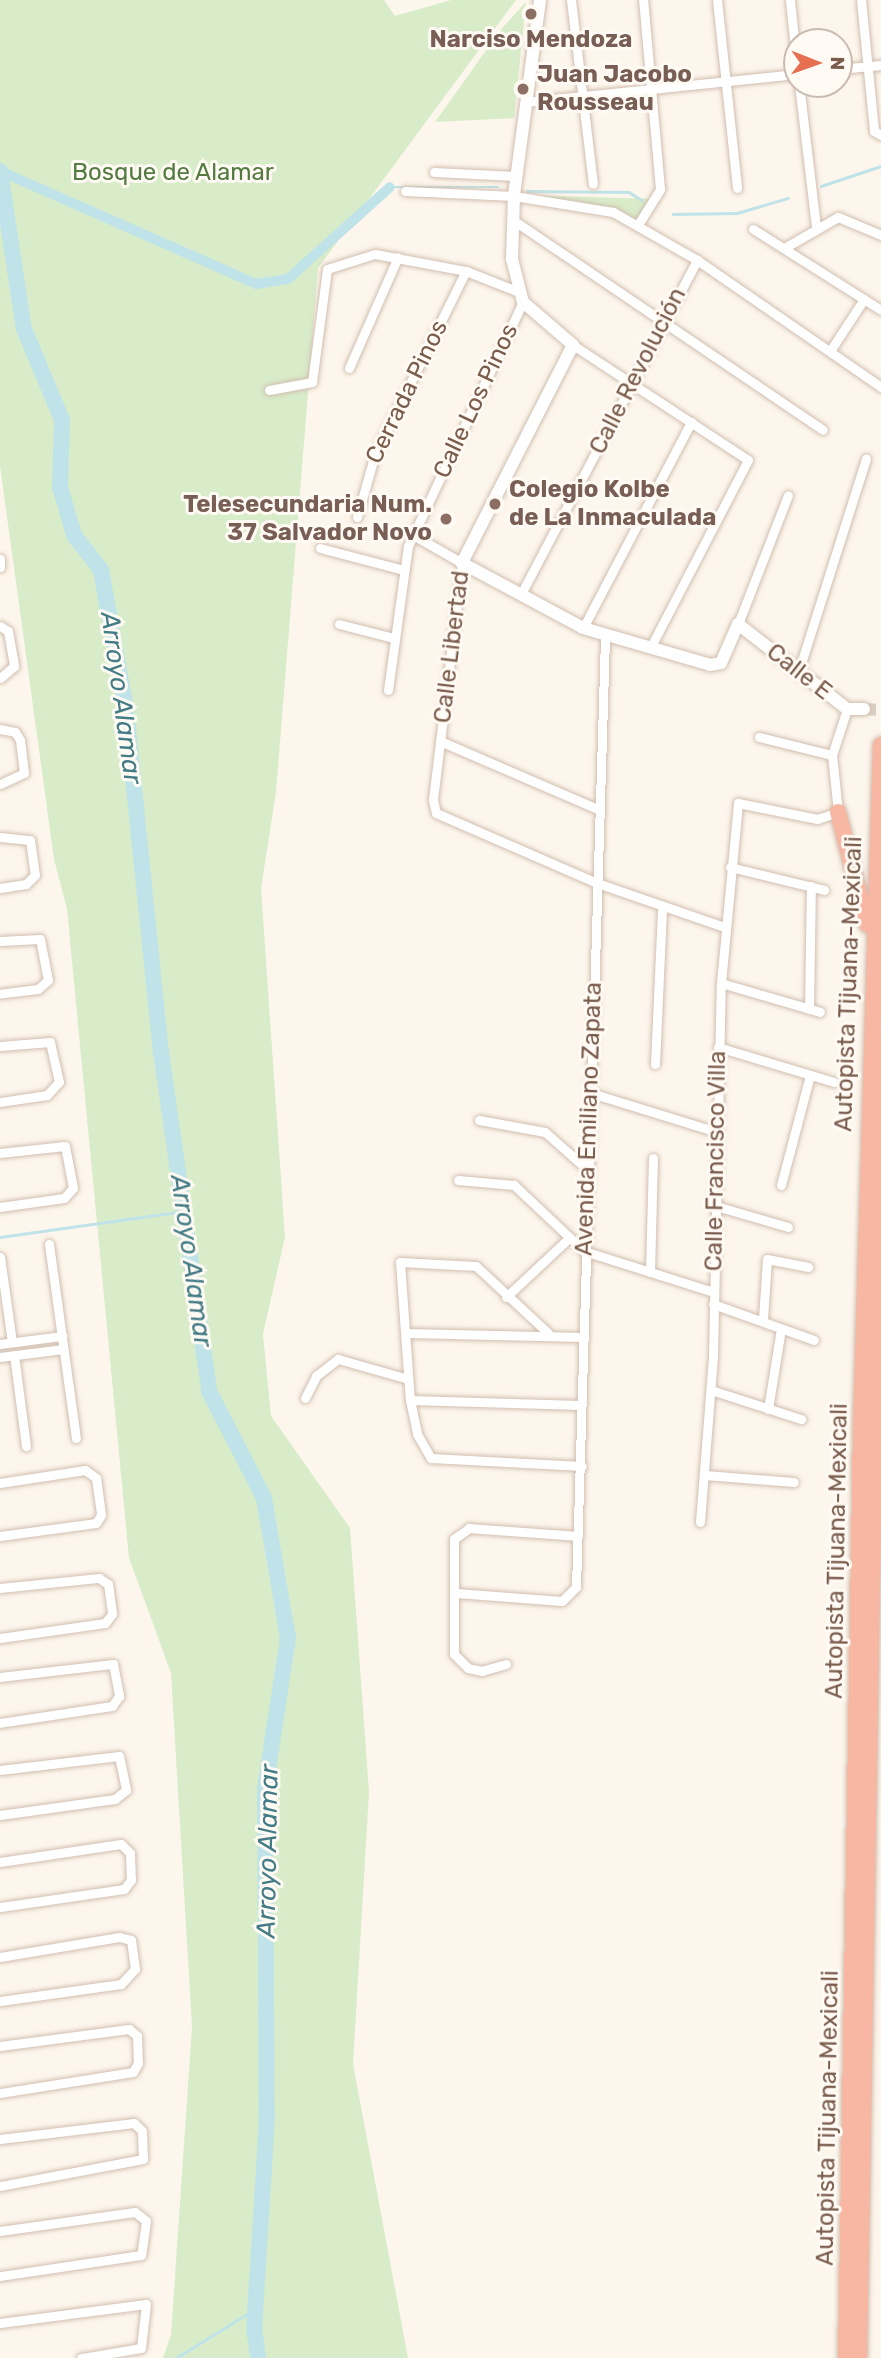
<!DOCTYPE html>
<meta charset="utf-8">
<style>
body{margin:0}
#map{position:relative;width:881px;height:2358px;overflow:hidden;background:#fdf6ec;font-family:Rubik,sans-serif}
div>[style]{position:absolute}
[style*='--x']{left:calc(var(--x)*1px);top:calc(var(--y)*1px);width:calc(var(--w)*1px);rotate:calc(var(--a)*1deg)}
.green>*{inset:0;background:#d8ecc9}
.stream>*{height:2.5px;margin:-1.25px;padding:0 1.25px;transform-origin:1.25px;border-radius:1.25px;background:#bfe3e8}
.canal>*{height:10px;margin:-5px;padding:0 5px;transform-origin:5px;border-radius:5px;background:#bfe3e8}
.river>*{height:16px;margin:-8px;padding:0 8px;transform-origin:8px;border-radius:8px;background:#bfe3e8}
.secondary-tunnel>*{height:12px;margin-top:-6px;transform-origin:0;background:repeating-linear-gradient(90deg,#dcd0c4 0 12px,transparent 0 18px)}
.roads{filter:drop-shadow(0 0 2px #d1beb0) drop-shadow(0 0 2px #d1beb0)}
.minor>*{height:9px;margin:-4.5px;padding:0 4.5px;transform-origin:4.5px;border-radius:4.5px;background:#fff}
.secondary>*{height:12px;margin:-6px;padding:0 6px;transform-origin:6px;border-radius:6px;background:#fff}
.motorway>*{height:16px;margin:-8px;padding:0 8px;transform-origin:8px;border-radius:8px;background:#f7b7a3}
.dots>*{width:19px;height:19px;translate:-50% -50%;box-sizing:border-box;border:4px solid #fffaf3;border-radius:50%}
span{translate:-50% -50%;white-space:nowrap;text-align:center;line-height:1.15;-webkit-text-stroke:6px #fffaf3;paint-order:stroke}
.education-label{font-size:24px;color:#785e54;font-weight:700}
.left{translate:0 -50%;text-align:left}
.right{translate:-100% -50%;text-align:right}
.park-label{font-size:24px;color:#537a41}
.street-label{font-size:24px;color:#7a5c4d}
.water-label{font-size:26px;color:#437c86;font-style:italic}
.north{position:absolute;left:783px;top:28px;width:70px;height:70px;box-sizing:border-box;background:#fffaf3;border:2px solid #cabbb1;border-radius:50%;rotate:91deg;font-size:19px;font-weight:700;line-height:28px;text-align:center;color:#7a5c4d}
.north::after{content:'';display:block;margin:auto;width:24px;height:32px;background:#e76f51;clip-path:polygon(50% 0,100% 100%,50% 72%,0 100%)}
</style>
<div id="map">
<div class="green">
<i style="clip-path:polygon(0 0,384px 0,395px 16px,451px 0,516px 0,318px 268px,276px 792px,261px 888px,285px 1237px,263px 1334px,271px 1416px,350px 1528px,369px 1792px,353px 2064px,408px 2358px,163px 2358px,171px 2335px,192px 2027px,171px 1673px,129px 1558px,67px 909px,54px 859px,0 466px)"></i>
<i style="clip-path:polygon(526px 2px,514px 118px,435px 122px,502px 28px)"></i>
<i style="clip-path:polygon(520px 195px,659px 199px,642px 222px,615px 211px)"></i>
</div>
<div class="stream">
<i style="--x:821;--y:186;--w:63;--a:-18.4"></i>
<i style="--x:390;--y:187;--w:108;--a:0"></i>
<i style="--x:527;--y:191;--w:102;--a:0.6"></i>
<i style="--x:629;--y:192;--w:15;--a:32"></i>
<i style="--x:673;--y:214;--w:64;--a:-0.9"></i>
<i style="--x:737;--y:213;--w:53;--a:-16.4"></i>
<i style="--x:0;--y:1237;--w:188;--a:-8"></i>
<i style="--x:176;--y:2358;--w:93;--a:-31.8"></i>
</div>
<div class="canal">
<i style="--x:0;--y:171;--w:280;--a:23.8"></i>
<i style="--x:256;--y:284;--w:32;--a:-9"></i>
<i style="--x:288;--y:279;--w:137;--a:-42"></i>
</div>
<div class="river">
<i style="--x:0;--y:171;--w:160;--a:81.4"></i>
<i style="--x:24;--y:329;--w:99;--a:67.3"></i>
<i style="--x:62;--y:420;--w:67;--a:91.7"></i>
<i style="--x:60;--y:487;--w:50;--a:73.7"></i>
<i style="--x:74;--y:535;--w:44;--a:52.4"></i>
<i style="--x:101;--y:570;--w:141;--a:79.8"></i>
<i style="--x:126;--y:709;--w:345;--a:84.2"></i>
<i style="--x:161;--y:1052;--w:342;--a:81.9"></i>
<i style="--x:209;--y:1391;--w:120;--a:62.8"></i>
<i style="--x:264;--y:1498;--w:142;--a:80.3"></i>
<i style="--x:288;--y:1638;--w:153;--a:98.7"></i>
<i style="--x:265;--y:1789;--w:329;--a:89.7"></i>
<i style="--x:267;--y:2118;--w:210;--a:93.5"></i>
<i style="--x:254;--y:2328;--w:30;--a:82"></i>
</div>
<div class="secondary-tunnel">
<i style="--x:864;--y:709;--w:17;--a:3"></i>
</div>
<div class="roads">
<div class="minor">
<i style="--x:571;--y:0;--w:185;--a:83.2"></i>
<i style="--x:717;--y:0;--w:189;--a:83.9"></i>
<i style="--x:790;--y:0;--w:68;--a:84.1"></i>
<i style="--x:861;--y:0;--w:132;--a:84.3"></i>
<i style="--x:874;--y:131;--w:8;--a:30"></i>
<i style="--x:839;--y:69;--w:42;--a:-5.4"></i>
<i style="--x:799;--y:84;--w:143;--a:83.2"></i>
<i style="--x:525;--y:102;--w:273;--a:-5.9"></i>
<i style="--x:434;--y:172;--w:82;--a:2.8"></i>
<i style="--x:405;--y:191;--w:109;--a:2.6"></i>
<i style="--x:514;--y:196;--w:100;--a:9.2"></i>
<i style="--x:613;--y:212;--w:97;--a:29.7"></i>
<i style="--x:697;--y:260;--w:224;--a:34.6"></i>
<i style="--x:513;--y:220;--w:374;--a:34.1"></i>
<i style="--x:639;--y:223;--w:40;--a:-58"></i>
<i style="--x:660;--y:189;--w:190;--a:-95.1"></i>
<i style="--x:753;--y:229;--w:151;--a:32.3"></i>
<i style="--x:786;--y:247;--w:60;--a:-30"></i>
<i style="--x:838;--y:217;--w:47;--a:22.7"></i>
<i style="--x:573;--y:345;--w:209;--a:33.3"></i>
<i style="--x:748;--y:460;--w:212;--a:117.5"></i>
<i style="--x:830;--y:351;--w:62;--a:-56.8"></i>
<i style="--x:349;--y:368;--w:121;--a:-66.2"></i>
<i style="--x:269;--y:390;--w:44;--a:-10.5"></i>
<i style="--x:312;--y:382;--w:114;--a:-82.4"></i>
<i style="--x:327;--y:269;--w:50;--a:-17.4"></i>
<i style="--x:375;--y:254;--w:93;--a:10.6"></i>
<i style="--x:466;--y:271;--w:57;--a:21.6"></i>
<i style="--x:357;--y:517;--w:66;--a:-74.1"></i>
<i style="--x:375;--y:454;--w:204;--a:-63.6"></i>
<i style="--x:413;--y:535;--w:56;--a:29.7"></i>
<i style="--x:462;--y:563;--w:239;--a:97"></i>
<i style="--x:433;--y:800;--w:13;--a:77"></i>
<i style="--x:436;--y:813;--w:176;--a:23.5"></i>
<i style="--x:597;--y:883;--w:134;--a:19.1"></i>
<i style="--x:320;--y:548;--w:86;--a:14.8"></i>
<i style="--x:0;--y:559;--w:8;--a:90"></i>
<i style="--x:521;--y:594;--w:378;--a:-62.2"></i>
<i style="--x:339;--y:624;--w:57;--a:14.3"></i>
<i style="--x:738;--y:624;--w:138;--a:-68.8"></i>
<i style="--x:0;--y:626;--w:9;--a:32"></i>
<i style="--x:8;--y:631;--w:36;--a:80"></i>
<i style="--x:14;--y:666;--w:18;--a:139"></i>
<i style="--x:583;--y:628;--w:233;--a:-62.3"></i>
<i style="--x:798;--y:673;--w:225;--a:-72.4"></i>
<i style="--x:388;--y:690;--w:145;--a:-82.1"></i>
<i style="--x:408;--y:546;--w:270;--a:-64.8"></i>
<i style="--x:0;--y:729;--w:15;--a:11"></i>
<i style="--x:15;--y:732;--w:9;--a:58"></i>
<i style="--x:20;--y:740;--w:33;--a:83"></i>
<i style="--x:24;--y:773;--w:26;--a:155"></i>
<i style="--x:759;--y:737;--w:75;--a:13.9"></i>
<i style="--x:440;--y:741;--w:172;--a:23.3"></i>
<i style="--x:0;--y:837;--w:30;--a:6"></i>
<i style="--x:30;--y:840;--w:35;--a:82"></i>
<i style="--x:35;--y:875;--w:13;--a:135"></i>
<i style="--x:26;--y:884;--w:26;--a:171"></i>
<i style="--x:730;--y:867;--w:97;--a:13.7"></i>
<i style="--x:0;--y:941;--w:40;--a:-2.9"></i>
<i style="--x:40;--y:939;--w:42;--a:79"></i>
<i style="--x:48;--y:980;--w:13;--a:138"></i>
<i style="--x:38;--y:989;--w:38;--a:173"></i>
<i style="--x:721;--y:983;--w:103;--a:16.3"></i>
<i style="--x:809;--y:1009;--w:123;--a:-89.1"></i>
<i style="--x:0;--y:1046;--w:50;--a:-4.6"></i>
<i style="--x:50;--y:1042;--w:41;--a:77.3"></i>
<i style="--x:59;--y:1082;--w:18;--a:133"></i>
<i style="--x:47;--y:1095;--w:48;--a:171.5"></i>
<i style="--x:718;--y:1047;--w:121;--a:16.8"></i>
<i style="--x:655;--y:1064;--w:156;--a:-87.4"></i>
<i style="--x:591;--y:1093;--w:132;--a:17.2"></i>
<i style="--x:479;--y:1120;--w:67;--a:10.3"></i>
<i style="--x:545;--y:1132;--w:59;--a:41.6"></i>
<i style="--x:0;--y:1153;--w:65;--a:-6.1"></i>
<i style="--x:65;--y:1146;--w:43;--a:79.2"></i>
<i style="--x:73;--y:1188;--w:13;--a:132"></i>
<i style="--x:64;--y:1198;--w:65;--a:172"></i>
<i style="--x:458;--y:1180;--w:56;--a:5.1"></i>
<i style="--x:514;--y:1185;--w:96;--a:43.3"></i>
<i style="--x:584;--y:1251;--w:135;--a:17.6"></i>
<i style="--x:781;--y:1185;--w:114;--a:-75.2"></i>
<i style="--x:716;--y:1206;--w:75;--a:16.3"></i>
<i style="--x:49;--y:1244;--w:196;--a:82.1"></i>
<i style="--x:0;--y:1257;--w:86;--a:82"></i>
<i style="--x:650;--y:1272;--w:114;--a:-88.5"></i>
<i style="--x:506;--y:1297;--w:86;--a:-43.1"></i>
<i style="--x:713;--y:1304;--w:107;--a:19.6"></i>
<i style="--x:763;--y:1319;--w:60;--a:-86.2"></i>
<i style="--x:767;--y:1259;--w:42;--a:11"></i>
<i style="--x:406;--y:1333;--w:178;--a:1.3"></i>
<i style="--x:548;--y:1333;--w:98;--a:-137.1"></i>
<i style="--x:476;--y:1266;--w:76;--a:-177"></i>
<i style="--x:400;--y:1262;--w:138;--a:85.9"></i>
<i style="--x:410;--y:1400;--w:35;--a:78"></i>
<i style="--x:417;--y:1434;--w:28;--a:60"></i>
<i style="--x:431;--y:1458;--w:151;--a:3"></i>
<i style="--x:0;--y:1344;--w:63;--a:-7.4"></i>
<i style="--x:14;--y:1355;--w:92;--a:82.5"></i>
<i style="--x:0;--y:1357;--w:64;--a:-7.1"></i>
<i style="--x:711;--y:1390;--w:95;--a:17.9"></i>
<i style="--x:305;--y:1398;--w:25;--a:-63"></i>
<i style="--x:316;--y:1376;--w:28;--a:-38"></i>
<i style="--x:338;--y:1359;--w:73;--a:15.9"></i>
<i style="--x:410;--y:1400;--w:171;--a:1.7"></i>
<i style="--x:768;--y:1409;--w:81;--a:-80.8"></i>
<i style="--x:705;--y:1475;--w:89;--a:4.5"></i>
<i style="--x:0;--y:1483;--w:86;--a:-8.7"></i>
<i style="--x:85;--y:1470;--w:14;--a:36"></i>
<i style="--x:96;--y:1478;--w:37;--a:82"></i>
<i style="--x:101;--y:1515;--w:9;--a:122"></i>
<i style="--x:96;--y:1523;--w:97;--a:172.3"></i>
<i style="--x:700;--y:1522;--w:166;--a:-85.5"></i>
<i style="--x:713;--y:1357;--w:374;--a:-88.8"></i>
<i style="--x:721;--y:983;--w:181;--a:-84.6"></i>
<i style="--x:738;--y:803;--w:81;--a:11.4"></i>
<i style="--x:817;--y:819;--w:22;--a:-18"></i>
<i style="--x:838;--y:812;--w:57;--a:-96"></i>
<i style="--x:832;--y:755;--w:48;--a:-71.9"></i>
<i style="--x:0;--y:1588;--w:100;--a:-5.8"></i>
<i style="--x:99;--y:1578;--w:11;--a:34"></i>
<i style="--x:108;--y:1584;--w:30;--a:82"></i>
<i style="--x:112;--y:1614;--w:11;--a:128"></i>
<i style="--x:105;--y:1623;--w:106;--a:171.9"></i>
<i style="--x:456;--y:1593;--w:106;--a:4.3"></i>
<i style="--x:562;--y:1601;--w:20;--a:-45"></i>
<i style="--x:576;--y:1587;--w:950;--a:-88.25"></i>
<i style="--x:506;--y:1664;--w:25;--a:164"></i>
<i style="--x:482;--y:1671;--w:14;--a:-168"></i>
<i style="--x:468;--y:1668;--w:20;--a:-135"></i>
<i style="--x:454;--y:1654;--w:115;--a:-90"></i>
<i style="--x:454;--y:1539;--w:19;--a:-36"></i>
<i style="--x:469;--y:1528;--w:109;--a:4.2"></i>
<i style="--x:0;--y:1677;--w:114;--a:-6.6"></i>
<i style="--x:113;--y:1664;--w:33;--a:79"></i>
<i style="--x:119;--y:1696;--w:12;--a:125"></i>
<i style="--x:112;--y:1706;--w:113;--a:171.4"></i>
<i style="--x:0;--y:1770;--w:120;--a:-6.7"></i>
<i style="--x:119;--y:1756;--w:35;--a:78"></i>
<i style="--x:126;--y:1790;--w:14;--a:141"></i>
<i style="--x:115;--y:1799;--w:116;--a:172.1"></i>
<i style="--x:0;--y:1862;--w:122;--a:-8.5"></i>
<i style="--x:121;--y:1844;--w:13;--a:45"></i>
<i style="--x:130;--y:1853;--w:27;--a:88"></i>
<i style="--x:131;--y:1880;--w:11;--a:128"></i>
<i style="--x:124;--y:1889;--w:125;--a:171.7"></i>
<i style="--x:0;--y:1957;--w:121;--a:-9.5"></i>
<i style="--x:119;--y:1937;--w:12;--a:14"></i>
<i style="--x:131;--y:1940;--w:29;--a:82"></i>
<i style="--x:135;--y:1969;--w:21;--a:133"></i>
<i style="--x:121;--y:1984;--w:122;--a:172"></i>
<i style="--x:0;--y:2046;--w:130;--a:-7.5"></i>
<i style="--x:129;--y:2029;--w:11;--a:41"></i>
<i style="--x:137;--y:2036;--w:27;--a:88"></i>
<i style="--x:138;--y:2063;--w:10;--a:119"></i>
<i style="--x:133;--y:2072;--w:135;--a:171"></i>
<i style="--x:0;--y:2139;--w:135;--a:-6.8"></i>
<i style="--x:134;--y:2123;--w:11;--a:45"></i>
<i style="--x:142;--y:2131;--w:28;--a:88"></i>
<i style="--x:143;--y:2159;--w:146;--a:169.3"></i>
<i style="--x:0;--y:2231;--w:136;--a:-8"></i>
<i style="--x:135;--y:2212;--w:14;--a:39"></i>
<i style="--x:146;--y:2221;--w:34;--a:98"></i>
<i style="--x:141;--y:2255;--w:143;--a:171.5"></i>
<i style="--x:0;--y:2323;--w:147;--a:-7.4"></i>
<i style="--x:146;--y:2304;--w:44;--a:96.5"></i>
<i style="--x:141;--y:2348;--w:61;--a:170.5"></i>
</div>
<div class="secondary">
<i style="--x:540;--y:0;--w:198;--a:97.6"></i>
<i style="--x:514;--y:196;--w:63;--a:91.8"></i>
<i style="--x:512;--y:259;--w:44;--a:75.7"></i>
<i style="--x:523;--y:302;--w:66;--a:40.7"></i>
<i style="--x:573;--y:345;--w:245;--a:117"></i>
<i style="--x:462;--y:563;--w:137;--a:28.2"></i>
<i style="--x:583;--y:628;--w:132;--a:16.2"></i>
<i style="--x:710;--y:665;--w:11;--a:-10"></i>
<i style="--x:721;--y:663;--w:43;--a:-66.4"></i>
<i style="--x:738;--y:624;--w:138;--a:37.9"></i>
<i style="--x:847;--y:709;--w:17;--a:0"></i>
</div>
<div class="motorway">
<i style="--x:838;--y:812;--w:116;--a:75.5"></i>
<i style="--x:846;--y:2358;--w:932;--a:-89.08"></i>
<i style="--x:861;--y:1426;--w:681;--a:-88.32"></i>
<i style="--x:859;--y:2358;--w:1315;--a:-89.04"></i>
</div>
</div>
<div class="dots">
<i style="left:531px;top:14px;background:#8d6e63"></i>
<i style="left:523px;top:89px;background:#8d6e63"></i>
<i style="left:495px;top:504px;background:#8d6e63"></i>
<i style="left:446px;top:519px;background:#8d6e63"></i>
</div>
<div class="education-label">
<span style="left:531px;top:40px">Narciso Mendoza</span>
<span class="left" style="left:537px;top:89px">Juan Jacobo<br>Rousseau</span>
<span class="left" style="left:509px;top:504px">Colegio Kolbe<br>de La Inmaculada</span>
<span class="right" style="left:432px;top:519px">Telesecundaria Num.<br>37 Salvador Novo</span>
</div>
<div class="park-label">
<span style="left:173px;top:173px">Bosque de Alamar</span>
</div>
<div class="street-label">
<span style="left:638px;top:371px;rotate:-63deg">Calle Revolución</span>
<span style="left:407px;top:392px;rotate:-64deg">Cerrada Pinos</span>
<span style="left:476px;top:401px;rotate:-65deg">Calle Los Pinos</span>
<span style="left:452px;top:647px;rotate:-83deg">Calle Libertad</span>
<span style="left:799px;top:672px;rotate:38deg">Calle E</span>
<span style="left:849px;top:984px;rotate:-88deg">Autopista Tijuana-Mexicali</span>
<span style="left:589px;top:1119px;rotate:-88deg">Avenida Emiliano Zapata</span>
<span style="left:716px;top:1161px;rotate:-89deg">Calle Francisco Villa</span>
<span style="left:837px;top:1551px;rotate:-89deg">Autopista Tijuana-Mexicali</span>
<span style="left:828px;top:2118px;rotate:-89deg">Autopista Tijuana-Mexicali</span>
</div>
<div class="water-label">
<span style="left:121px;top:698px;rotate:82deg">Arroyo Alamar</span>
<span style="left:191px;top:1261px;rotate:82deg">Arroyo Alamar</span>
<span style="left:268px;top:1851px;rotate:-89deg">Arroyo Alamar</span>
</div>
<div class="north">N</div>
</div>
